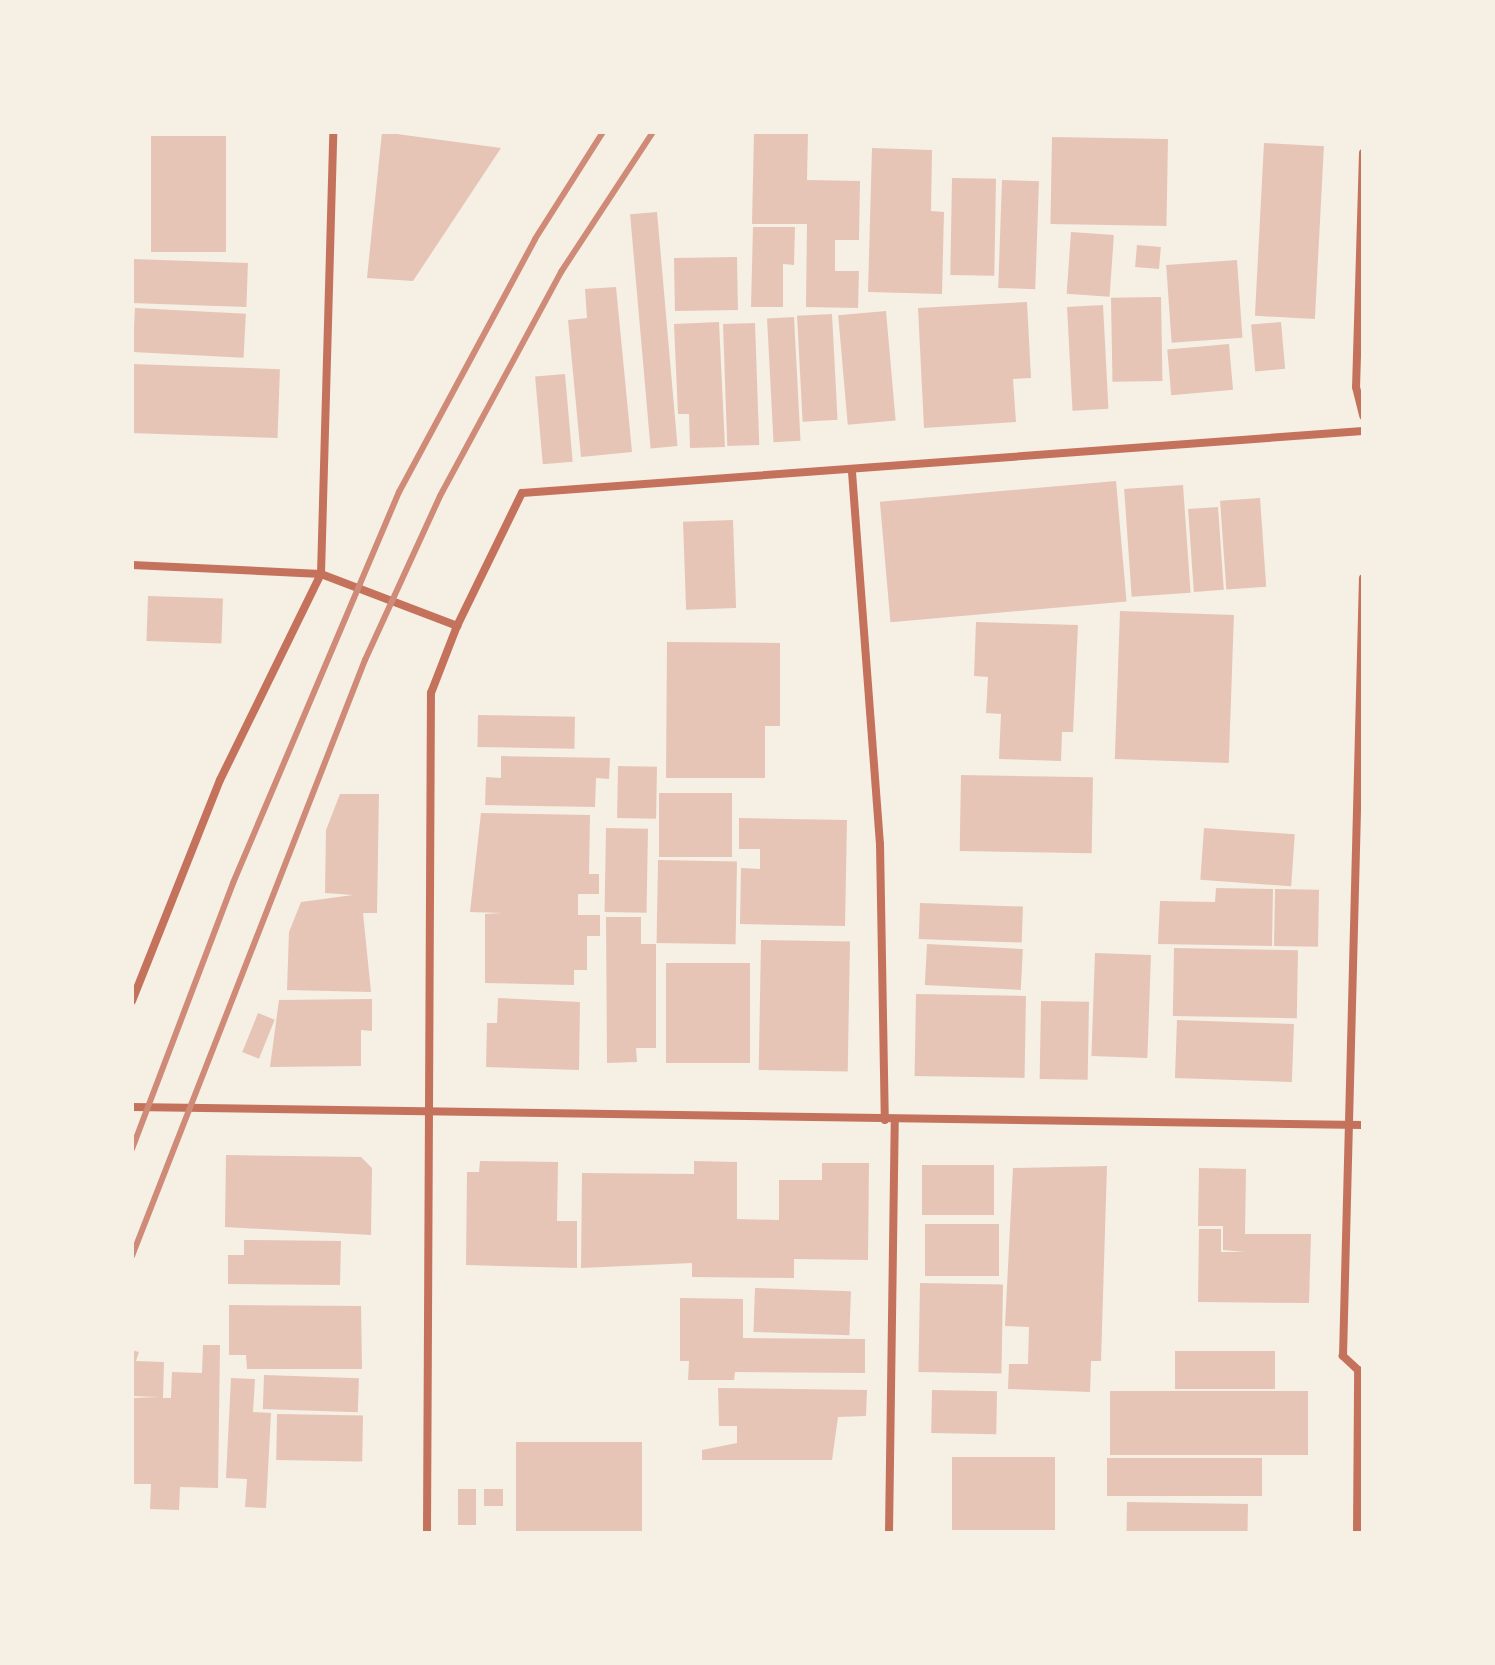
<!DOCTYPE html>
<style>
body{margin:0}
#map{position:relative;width:1495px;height:1665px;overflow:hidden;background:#f6efe4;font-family:Quicksand,sans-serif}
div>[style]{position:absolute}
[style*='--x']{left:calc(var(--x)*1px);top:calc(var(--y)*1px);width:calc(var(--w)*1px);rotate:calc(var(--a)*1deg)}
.building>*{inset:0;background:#e6c5b7;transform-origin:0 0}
.minor>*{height:8px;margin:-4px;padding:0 4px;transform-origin:4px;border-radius:4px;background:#c5725c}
.rail>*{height:6px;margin:-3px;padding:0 3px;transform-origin:3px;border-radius:3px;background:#cf8b77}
span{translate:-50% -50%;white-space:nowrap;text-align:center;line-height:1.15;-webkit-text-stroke:6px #f6efe4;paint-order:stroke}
.frame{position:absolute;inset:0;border:134px solid #f6efe4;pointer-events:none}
</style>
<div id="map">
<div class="building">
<i style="clip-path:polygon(382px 132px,501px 148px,413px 281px,367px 278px)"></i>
<i style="clip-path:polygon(754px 132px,808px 132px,807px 180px,860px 181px,859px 240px,835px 240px,835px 271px,859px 271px,858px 308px,806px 307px,807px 224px,752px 224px)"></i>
<i style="left:151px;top:136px;width:75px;height:116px"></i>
<i style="left:1052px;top:137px;width:116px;height:87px;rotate:1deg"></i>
<i style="left:1264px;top:143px;width:60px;height:173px;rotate:3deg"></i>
<i style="clip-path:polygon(872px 148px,932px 150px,931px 211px,944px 212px,942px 294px,868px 292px)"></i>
<i style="left:952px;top:178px;width:44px;height:97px;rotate:1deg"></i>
<i style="left:1002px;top:180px;width:37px;height:108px;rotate:2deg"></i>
<i style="left:657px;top:212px;width:235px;height:27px;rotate:85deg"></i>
<i style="clip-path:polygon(753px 227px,795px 227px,794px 265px,783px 264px,783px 307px,751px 307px)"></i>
<i style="left:1071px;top:232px;width:43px;height:62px;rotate:4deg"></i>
<i style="left:1137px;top:245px;width:24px;height:22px;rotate:5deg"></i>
<i style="left:737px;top:257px;width:53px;height:63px;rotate:89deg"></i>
<i style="left:132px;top:259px;width:116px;height:44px;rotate:2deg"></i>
<i style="left:1237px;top:260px;width:78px;height:71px;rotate:86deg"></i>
<i style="clip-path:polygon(616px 287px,632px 452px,581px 457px,568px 320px,587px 318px,585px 289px)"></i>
<i style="left:1161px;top:297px;width:84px;height:50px;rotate:89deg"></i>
<i style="clip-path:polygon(1027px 302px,1031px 378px,1013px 379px,1016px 422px,924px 428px,918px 308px)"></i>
<i style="left:1103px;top:305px;width:104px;height:36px;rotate:87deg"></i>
<i style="left:135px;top:308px;width:111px;height:44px;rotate:3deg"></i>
<i style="left:886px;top:311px;width:110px;height:48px;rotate:85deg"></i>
<i style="left:832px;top:314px;width:106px;height:35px;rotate:87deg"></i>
<i style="left:794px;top:317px;width:124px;height:27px;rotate:87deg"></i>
<i style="clip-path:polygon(719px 322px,725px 447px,690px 448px,689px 414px,678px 414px,674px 324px)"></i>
<i style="left:1281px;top:322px;width:47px;height:30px;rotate:85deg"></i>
<i style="left:755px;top:323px;width:122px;height:32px;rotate:88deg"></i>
<i style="left:1229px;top:344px;width:46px;height:62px;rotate:85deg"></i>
<i style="left:132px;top:364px;width:148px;height:69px;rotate:2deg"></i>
<i style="left:565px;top:374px;width:88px;height:30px;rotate:85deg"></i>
<i style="left:1116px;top:481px;width:121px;height:237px;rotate:85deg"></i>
<i style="left:1183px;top:485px;width:108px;height:59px;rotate:86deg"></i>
<i style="left:1260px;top:498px;width:89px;height:40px;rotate:86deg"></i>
<i style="left:1218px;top:507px;width:83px;height:30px;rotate:86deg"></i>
<i style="left:733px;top:520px;width:88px;height:50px;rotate:88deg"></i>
<i style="left:148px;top:596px;width:75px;height:45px;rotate:2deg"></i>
<i style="left:1120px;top:611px;width:114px;height:148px;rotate:2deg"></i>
<i style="clip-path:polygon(976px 622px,1078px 625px,1073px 732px,1062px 732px,1061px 761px,999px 759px,1001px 714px,986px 713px,988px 677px,974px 676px)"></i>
<i style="clip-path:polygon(667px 642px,780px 643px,780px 726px,765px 726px,765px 778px,666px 778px)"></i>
<i style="left:478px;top:715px;width:97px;height:32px;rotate:1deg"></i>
<i style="clip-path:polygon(501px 756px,610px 758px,609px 779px,596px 778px,595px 807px,485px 805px,486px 777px,501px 778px)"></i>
<i style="left:618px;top:766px;width:39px;height:52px;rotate:1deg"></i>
<i style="left:961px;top:775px;width:132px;height:76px;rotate:1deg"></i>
<i style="left:659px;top:793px;width:73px;height:64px"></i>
<i style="clip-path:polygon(340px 794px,379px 794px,377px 913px,363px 913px,371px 992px,287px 990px,289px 932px,301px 902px,353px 895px,325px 893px,326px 830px)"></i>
<i style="clip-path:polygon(481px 813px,590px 815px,589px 874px,599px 874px,599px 894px,578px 894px,578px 915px,600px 915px,600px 936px,587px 936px,587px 970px,574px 970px,574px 985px,485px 983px,485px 914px,502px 913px,470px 912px)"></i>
<i style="clip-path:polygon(739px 818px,847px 820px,845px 926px,740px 924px,741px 868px,760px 869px,760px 849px,739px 849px)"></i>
<i style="left:606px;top:828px;width:42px;height:84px;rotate:1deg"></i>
<i style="left:1204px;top:828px;width:91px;height:52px;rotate:4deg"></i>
<i style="left:658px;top:860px;width:79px;height:83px;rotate:1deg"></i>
<i style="clip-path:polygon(1216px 888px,1273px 889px,1272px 946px,1158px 944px,1160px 901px,1215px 902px)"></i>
<i style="left:1275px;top:889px;width:44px;height:57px;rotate:1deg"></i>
<i style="left:920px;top:903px;width:103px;height:36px;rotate:2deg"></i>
<i style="clip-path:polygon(606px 917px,641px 917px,641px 944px,656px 944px,656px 1048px,636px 1048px,637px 1062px,607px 1063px)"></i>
<i style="left:761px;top:940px;width:89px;height:130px;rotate:1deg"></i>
<i style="left:927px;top:944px;width:96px;height:41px;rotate:3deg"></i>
<i style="left:1174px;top:948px;width:124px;height:68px;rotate:1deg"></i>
<i style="left:1095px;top:953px;width:56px;height:103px;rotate:2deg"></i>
<i style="left:666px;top:963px;width:84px;height:100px"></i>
<i style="left:916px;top:994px;width:110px;height:82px;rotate:1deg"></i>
<i style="clip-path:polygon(498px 998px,580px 1002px,579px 1070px,486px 1067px,487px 1023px,497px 1023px)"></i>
<i style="clip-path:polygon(372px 999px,372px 1031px,361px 1030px,361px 1066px,270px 1067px,279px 1000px)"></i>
<i style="left:1041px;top:1001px;width:48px;height:78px;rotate:1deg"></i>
<i style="left:258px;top:1013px;width:18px;height:42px;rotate:22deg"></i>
<i style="left:1177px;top:1020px;width:117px;height:58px;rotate:2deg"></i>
<i style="clip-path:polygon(226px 1155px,361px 1157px,372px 1168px,371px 1235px,225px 1227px)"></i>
<i style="clip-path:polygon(480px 1161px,558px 1162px,557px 1221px,577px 1221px,577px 1268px,466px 1265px,467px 1172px,479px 1172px)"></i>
<i style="clip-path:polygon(694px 1161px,737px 1162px,737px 1219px,779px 1220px,779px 1180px,822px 1180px,822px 1163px,869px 1163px,868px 1260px,794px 1259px,794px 1278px,692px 1277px,692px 1263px,581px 1268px,582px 1173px,694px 1174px)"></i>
<i style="left:994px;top:1165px;width:50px;height:72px;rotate:90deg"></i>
<i style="clip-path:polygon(1107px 1166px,1101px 1361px,1091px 1361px,1090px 1392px,1008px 1389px,1009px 1364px,1028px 1364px,1029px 1327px,1005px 1326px,1013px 1168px)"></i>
<i style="clip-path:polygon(1199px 1168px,1246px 1169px,1245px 1234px,1311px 1234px,1309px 1303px,1198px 1302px,1199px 1229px,1221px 1229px,1221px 1252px,1245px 1252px,1223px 1250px,1223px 1226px,1198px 1226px)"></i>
<i style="left:925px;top:1224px;width:74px;height:52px"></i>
<i style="clip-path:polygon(244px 1240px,341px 1241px,340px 1285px,228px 1284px,228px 1255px,244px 1255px)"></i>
<i style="left:920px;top:1283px;width:83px;height:89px;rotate:1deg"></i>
<i style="left:755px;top:1288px;width:96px;height:44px;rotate:2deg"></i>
<i style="clip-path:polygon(680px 1298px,743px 1299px,743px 1338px,865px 1339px,865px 1373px,735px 1372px,734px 1380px,688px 1380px,689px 1361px,680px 1361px)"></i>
<i style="clip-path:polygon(229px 1305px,361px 1306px,362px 1369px,247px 1369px,246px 1355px,229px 1355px)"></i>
<i style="clip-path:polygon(203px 1345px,220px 1345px,218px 1488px,180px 1487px,179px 1510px,150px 1509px,151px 1484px,132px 1484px,132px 1398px,159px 1397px,132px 1396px,132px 1350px,139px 1352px,136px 1361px,164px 1362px,163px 1398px,171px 1398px,172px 1372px,202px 1373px)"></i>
<i style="left:1275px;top:1351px;width:38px;height:100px;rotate:90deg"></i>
<i style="left:264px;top:1375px;width:95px;height:34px;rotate:2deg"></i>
<i style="clip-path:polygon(231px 1378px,255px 1379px,253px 1412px,271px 1413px,266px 1508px,245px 1507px,247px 1479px,226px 1478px)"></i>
<i style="clip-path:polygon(718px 1388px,867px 1390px,866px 1416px,838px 1417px,832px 1460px,702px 1460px,702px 1450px,737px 1443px,737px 1426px,719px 1426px)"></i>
<i style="left:932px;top:1390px;width:65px;height:43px;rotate:1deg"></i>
<i style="left:1110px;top:1391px;width:198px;height:64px"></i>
<i style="left:277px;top:1414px;width:86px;height:46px;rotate:1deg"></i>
<i style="left:516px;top:1442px;width:126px;height:91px"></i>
<i style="left:952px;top:1457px;width:103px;height:73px"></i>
<i style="left:1107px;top:1458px;width:155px;height:38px"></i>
<i style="left:458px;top:1489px;width:18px;height:36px"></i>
<i style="left:484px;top:1489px;width:19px;height:17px"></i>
<i style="left:1127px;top:1502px;width:121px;height:31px;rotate:1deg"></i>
</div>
<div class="minor">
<i style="--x:1363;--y:153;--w:234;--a:91.7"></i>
<i style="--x:1356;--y:387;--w:30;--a:76"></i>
<i style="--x:852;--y:472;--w:373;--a:85.7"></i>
<i style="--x:880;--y:844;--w:276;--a:89"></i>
<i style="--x:132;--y:565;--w:189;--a:2.7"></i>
<i style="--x:321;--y:574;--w:146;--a:20.9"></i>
<i style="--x:457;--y:626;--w:148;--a:-64"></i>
<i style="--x:522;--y:493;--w:843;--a:-4.22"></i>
<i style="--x:132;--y:1001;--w:238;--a:-68.3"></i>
<i style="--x:220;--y:780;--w:229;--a:-63.9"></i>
<i style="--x:321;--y:574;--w:442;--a:-88.4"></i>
<i style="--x:132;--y:1107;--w:1231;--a:0.84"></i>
<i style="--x:427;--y:1533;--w:840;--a:-89.73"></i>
<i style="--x:431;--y:693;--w:72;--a:-68.8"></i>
<i style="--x:889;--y:1533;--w:413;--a:-89.2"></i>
<i style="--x:1357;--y:1533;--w:163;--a:-89.6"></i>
<i style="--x:1358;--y:1370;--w:21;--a:-137"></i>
<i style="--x:1343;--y:1356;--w:778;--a:-88.53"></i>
</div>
<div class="rail">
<i style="--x:132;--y:1149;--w:285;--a:-69.2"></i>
<i style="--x:233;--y:883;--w:425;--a:-67"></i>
<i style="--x:399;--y:492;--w:287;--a:-61.7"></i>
<i style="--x:535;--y:239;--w:127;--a:-57.6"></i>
<i style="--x:132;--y:1256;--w:640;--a:-68.65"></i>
<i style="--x:365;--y:660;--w:180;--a:-65.4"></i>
<i style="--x:440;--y:496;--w:255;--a:-61.6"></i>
<i style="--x:561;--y:272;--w:168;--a:-56.7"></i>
</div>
<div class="frame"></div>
</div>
